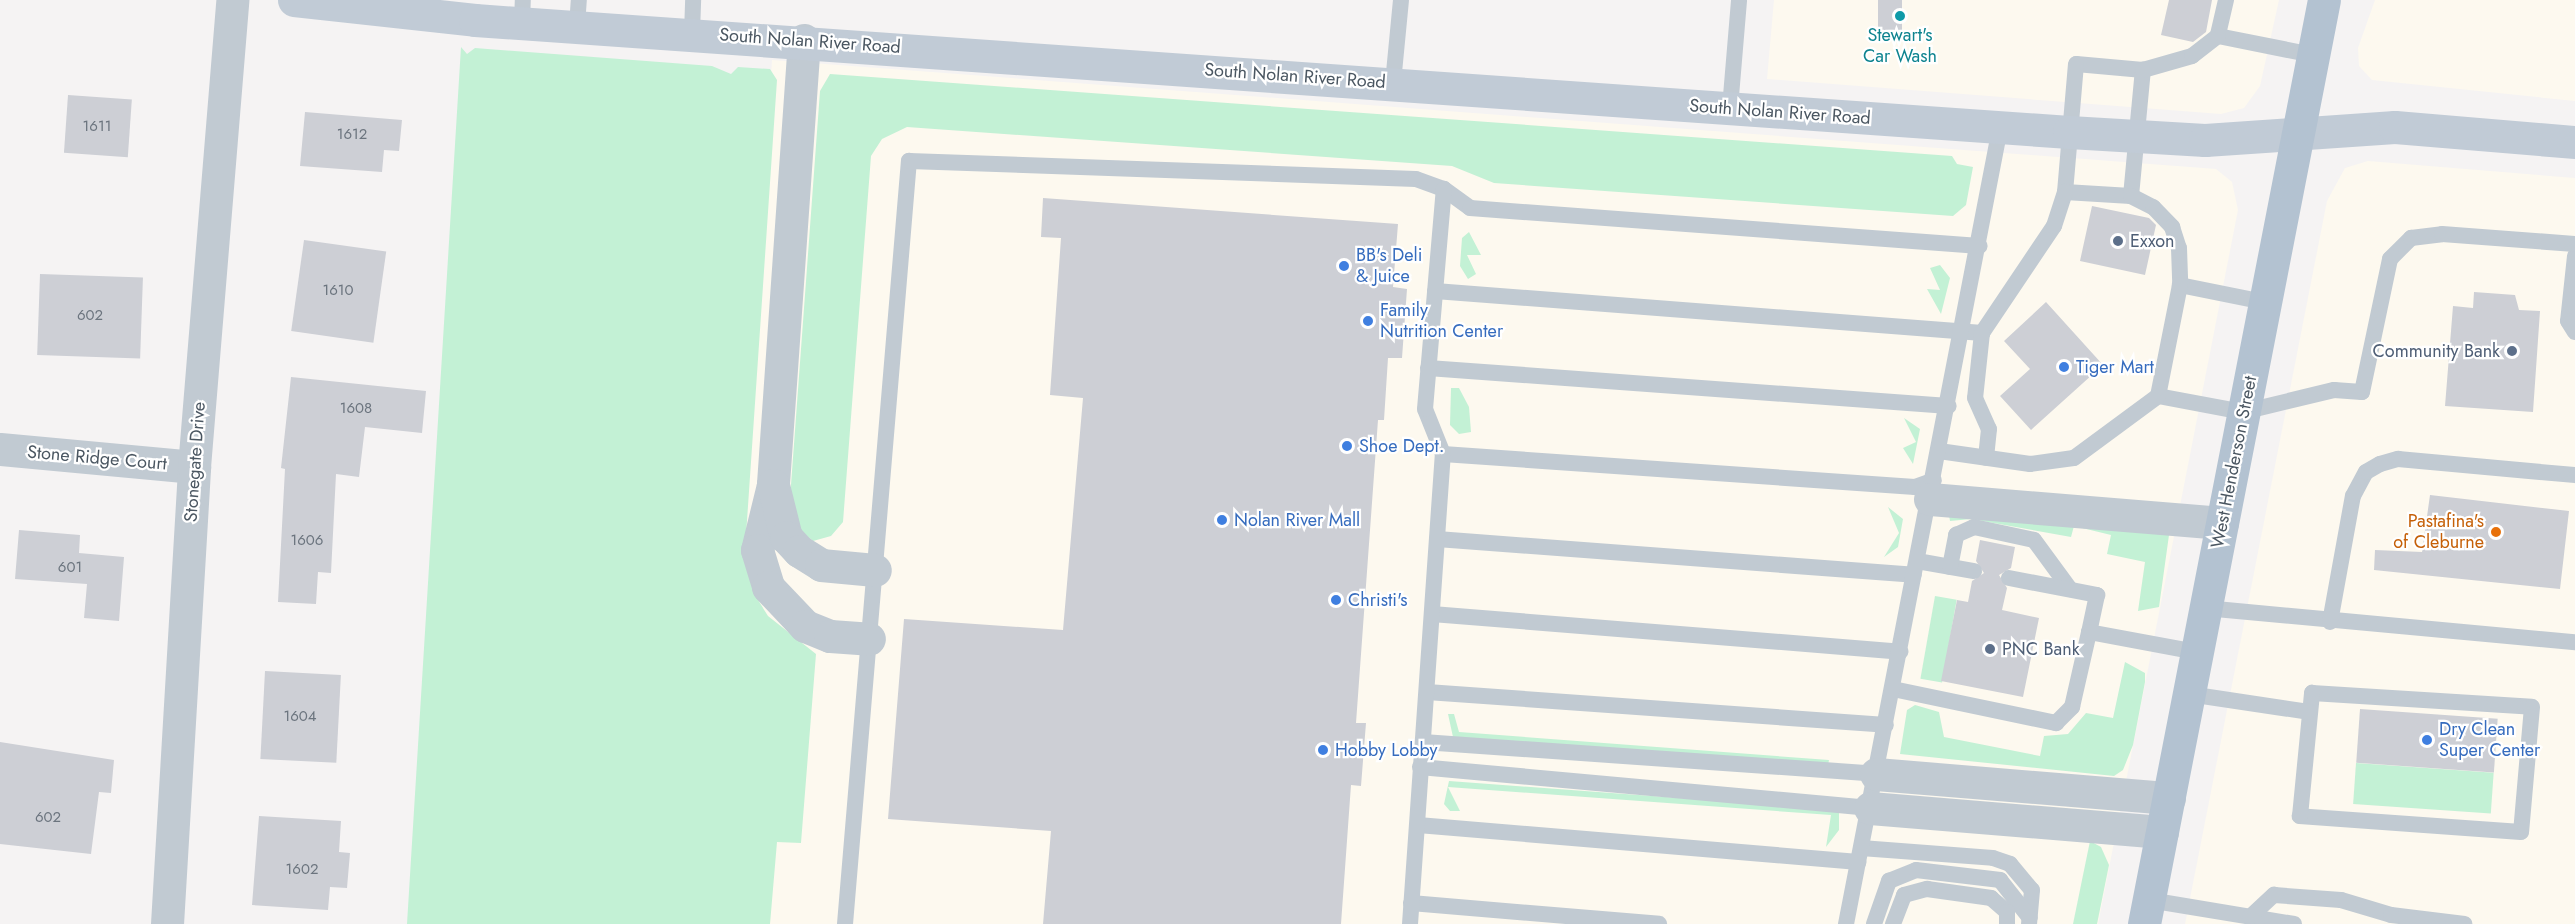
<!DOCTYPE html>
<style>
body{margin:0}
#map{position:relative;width:2575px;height:924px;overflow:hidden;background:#f5f3f3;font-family:Jost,sans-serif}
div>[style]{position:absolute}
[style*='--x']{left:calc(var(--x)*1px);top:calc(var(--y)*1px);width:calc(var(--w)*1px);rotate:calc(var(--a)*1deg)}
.commercial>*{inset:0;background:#fdf9ef}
.green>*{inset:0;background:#c3f1d5;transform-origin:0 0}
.building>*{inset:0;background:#cdcfd5;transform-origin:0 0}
.lane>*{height:16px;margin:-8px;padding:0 8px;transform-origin:8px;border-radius:8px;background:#c1cad2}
.street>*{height:33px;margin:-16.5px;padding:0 16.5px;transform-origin:16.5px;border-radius:16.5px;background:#c1cad2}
.secondary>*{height:33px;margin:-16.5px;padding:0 16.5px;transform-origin:16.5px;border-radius:16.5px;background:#c1cbd6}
.primary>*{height:33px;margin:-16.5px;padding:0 16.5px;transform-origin:16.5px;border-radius:16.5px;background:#b3c2d1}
.dots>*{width:16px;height:16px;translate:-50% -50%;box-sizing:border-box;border:3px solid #fff;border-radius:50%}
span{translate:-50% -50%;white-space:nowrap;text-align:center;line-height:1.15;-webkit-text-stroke:4.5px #fff;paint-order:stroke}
.number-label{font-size:15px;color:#6b747e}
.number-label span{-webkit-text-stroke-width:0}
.culture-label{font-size:18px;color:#0d838f}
.street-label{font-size:18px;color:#4a5661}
.service-label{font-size:18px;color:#4e5e75}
.left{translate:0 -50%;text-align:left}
.right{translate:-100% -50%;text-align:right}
.shop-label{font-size:18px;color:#366cbe}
.food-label{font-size:18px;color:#c56008}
</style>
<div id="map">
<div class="commercial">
<i style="clip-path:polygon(1774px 0,2279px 0,2260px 86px,2244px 108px,2221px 114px,1767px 79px)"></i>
<i style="clip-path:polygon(2375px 0,2575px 0,2575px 101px,2372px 80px,2359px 66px,2358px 48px)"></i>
<i style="clip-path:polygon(772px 60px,2216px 169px,2232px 182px,2238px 210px,2098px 924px,714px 924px)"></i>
<i style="clip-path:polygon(2368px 161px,2575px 178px,2575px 924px,2185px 924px,2327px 201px,2345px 168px)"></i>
</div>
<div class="green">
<i style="clip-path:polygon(461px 47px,467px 54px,475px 48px,712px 66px,731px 74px,738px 67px,770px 69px,777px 80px,745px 550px,758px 600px,768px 616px,816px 654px,801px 843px,777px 842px,770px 924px,407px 924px)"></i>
<i style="clip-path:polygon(830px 74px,1952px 156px,1957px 164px,1973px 167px,1966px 205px,1953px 216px,1494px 183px,1452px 166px,907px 127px,882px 139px,871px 156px,843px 522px,831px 536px,813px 541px,790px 522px,789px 512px,820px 91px)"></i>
<i style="clip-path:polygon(1469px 232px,1481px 255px,1467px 255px,1476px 274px,1468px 279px,1460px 266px,1462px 238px)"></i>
<i style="clip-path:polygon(1940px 265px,1950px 278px,1941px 314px,1927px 289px,1940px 290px,1930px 268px)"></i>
<i style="clip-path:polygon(1451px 388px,1459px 388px,1469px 407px,1471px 432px,1459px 434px,1450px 425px)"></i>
<i style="clip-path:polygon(1904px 418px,1920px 429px,1913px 464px,1903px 448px,1916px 442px)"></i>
<i style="clip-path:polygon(1888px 507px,1903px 519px,1898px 547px,1884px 557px,1899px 533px)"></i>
<i style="clip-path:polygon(1949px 515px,2169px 535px,2159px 607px,2138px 611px,2145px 562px,2107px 554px,2111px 535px,2074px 526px,2071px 537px,1971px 519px,1950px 521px)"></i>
<i style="left:1935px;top:596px;width:22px;height:84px;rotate:10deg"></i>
<i style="clip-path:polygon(2125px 662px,2145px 673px,2145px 682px,2133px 745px,2123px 770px,2114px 776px,1900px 754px,1907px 710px,1915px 705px,1939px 712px,1944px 737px,2040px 756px,2044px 736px,2068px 734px,2086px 713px,2113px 718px)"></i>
<i style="clip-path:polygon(1448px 714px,1454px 714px,1459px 732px,1829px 760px,1828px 765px,1453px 737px)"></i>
<i style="left:2356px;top:763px;width:138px;height:41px;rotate:4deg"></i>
<i style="clip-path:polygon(1449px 781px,1839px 810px,1839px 830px,1826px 847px,1831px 815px,1448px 787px,1460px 811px,1450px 811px,1444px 804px)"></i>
<i style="clip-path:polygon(2090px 841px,2101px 847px,2109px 865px,2097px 924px,2073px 924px)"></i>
</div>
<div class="building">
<i style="left:1878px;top:0;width:24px;height:30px"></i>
<i style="clip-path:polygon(2169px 0,2212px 0,2206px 32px,2193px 42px,2161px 35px)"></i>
<i style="left:68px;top:95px;width:64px;height:58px;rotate:4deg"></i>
<i style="clip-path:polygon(305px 112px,402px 120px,399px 151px,384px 150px,382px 172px,300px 166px)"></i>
<i style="clip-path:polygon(1043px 198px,1398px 224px,1393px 287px,1407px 289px,1402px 358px,1388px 358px,1384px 420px,1378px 420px,1356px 723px,1366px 723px,1361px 786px,1351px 785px,1341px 924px,1043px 924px,1051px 831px,888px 819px,904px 619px,1063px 630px,1083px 398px,1050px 395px,1061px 238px,1041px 237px)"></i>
<i style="clip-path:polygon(2092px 206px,2149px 218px,2156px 225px,2145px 275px,2080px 261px)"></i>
<i style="left:304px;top:240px;width:83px;height:92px;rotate:8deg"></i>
<i style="left:40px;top:274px;width:103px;height:81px;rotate:2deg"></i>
<i style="clip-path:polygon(2474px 292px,2515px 295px,2519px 310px,2540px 311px,2533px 412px,2445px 406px,2453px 306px,2473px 308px)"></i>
<i style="clip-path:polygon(2046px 302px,2103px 365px,2031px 430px,2000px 396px,2030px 369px,2004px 341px)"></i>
<i style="clip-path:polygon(291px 377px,426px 391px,422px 433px,365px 427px,359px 477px,336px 474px,331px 573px,318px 572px,316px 604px,278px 602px,285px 469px,281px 468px)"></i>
<i style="clip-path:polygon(2430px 495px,2569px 511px,2560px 589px,2374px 570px,2375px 550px,2422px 552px)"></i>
<i style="clip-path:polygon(19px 530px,80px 535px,79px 553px,124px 557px,119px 621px,84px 618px,87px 584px,15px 579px)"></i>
<i style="clip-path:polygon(1980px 540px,2015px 547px,2011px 568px,1999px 575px,2007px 588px,2002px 610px,2039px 618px,2023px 697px,1941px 681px,1957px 600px,1968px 602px,1972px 581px,1984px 573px,1976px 561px)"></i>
<i style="left:265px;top:671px;width:76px;height:88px;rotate:3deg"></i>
<i style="left:2360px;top:709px;width:138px;height:54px;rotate:4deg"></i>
<i style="clip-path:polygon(0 742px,114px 760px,111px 793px,99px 792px,91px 854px,0 844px)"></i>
<i style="clip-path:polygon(259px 816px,341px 821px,339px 852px,350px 853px,347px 888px,330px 887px,328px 910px,252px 905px)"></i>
</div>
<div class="lane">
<i style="--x:2226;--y:0;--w:37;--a:103"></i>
<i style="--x:2218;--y:36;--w:97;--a:11.3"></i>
<i style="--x:522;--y:23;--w:23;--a:-88"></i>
<i style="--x:577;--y:26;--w:26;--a:-86"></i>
<i style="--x:692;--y:33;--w:33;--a:-88"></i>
<i style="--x:2143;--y:70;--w:67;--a:-174.9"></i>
<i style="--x:2076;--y:64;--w:128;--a:94.9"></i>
<i style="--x:2065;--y:192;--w:66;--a:3.5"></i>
<i style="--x:2131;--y:196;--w:127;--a:-84.6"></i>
<i style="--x:2143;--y:70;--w:51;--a:-15.9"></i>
<i style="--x:2192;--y:56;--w:33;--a:-38"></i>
<i style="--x:1393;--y:83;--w:83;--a:-84.5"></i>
<i style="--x:1730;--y:108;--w:108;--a:-85.2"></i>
<i style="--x:2131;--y:196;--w:25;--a:27"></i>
<i style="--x:2153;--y:207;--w:28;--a:46"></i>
<i style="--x:2172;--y:227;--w:22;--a:72"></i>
<i style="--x:2179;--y:248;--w:37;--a:88"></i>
<i style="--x:2575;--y:256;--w:65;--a:96.1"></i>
<i style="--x:2568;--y:321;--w:13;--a:58"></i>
<i style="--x:1435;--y:291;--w:549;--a:4.39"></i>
<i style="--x:1982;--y:333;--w:129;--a:-56.1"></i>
<i style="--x:2054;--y:226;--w:36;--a:-72"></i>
<i style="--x:2264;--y:302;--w:86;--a:-168.6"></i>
<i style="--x:2180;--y:285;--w:113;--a:101.2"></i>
<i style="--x:2158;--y:396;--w:86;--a:10.7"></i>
<i style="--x:2243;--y:412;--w:94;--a:-13.6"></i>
<i style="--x:2334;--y:390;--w:28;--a:4"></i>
<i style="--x:2362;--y:392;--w:136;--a:-78.1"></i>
<i style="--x:2390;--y:259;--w:30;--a:-45"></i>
<i style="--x:2411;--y:238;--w:31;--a:-7"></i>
<i style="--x:2442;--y:234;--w:133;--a:4.3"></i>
<i style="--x:1982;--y:333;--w:65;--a:96.1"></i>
<i style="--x:1975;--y:398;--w:34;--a:66"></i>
<i style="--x:1989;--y:429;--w:29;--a:96"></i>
<i style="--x:1428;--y:368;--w:522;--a:4.17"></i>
<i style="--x:1939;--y:451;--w:92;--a:8.1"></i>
<i style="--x:2030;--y:464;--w:44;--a:-7.8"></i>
<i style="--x:2074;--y:458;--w:104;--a:-36.4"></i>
<i style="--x:1443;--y:454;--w:473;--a:4"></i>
<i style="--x:1915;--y:487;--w:20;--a:-20"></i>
<i style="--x:1437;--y:539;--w:478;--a:4.3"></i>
<i style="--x:1917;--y:561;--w:58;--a:10"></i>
<i style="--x:1950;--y:567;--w:33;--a:-79"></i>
<i style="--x:1956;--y:535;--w:20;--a:-24"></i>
<i style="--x:1974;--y:527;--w:61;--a:12.2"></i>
<i style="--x:2034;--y:540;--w:61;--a:53.7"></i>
<i style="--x:2009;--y:578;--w:90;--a:10.9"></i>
<i style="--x:2097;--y:595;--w:38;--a:102"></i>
<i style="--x:2205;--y:608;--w:372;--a:5.3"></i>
<i style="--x:1432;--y:614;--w:470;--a:4.6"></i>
<i style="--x:2330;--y:622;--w:128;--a:-79.7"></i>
<i style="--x:2353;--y:496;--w:27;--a:-62"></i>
<i style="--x:2366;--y:472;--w:16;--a:-30"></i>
<i style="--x:2380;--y:464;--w:19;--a:-16"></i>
<i style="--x:2398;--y:459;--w:178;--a:5.2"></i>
<i style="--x:1893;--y:689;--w:167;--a:11.8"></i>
<i style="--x:2056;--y:723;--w:23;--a:-45"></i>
<i style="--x:2072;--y:707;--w:77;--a:-77.2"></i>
<i style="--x:2089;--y:632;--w:110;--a:10.5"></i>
<i style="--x:1427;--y:692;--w:460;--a:4.1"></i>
<i style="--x:2312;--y:693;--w:220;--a:3.6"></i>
<i style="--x:2532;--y:707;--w:125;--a:95"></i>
<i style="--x:2521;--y:832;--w:222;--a:-175.9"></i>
<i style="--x:2300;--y:816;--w:124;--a:-84.4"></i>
<i style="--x:2189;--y:694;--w:121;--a:8.5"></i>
<i style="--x:1423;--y:742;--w:454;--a:4"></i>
<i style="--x:1420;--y:767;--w:452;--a:5.2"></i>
<i style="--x:1418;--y:825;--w:442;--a:4.8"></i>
<i style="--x:1861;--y:848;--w:132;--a:4.3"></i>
<i style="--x:1993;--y:858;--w:18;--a:19"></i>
<i style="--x:2010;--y:864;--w:34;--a:50"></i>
<i style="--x:2032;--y:890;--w:34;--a:95"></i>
<i style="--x:2149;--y:900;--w:147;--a:9.4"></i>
<i style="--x:1411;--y:903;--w:249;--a:4.8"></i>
<i style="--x:2250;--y:917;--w:33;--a:-43"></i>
<i style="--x:2274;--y:895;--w:67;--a:4.3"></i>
<i style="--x:2341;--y:900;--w:52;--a:16.7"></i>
<i style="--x:2391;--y:915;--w:74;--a:7"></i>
<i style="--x:845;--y:924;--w:766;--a:-85.21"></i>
<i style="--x:909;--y:161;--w:507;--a:2.03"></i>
<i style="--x:1416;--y:179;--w:30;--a:20"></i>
<i style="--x:1444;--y:189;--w:32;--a:36"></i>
<i style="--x:1470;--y:208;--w:511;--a:4.26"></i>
<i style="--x:1410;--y:924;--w:471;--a:-86"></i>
<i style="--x:1443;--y:454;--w:48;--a:-111.8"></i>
<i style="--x:1425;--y:409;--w:221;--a:-85.1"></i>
<i style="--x:1846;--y:924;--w:811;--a:-79.05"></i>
<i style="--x:1874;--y:924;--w:46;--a:-70.8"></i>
<i style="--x:1889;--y:881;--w:29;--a:-22"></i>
<i style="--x:1916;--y:870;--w:85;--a:6.8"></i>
<i style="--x:2000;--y:880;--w:48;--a:51.7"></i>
<i style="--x:1893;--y:924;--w:31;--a:-69"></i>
<i style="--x:1904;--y:895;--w:24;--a:-15"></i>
<i style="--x:1927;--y:889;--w:65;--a:8"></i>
<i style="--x:1991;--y:898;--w:21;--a:41"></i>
<i style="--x:2007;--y:912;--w:12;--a:90"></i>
</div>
<div class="street">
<i style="--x:804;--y:40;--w:446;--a:94"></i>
<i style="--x:773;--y:485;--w:67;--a:103.8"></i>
<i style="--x:757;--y:550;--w:39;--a:73"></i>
<i style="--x:768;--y:587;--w:54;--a:46.5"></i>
<i style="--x:805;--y:626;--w:27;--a:22"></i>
<i style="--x:830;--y:636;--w:39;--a:4"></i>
<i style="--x:0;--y:449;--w:195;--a:5.3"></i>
<i style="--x:773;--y:485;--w:54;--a:76"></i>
<i style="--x:786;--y:537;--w:19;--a:47"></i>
<i style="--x:799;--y:551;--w:26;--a:32"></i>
<i style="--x:821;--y:565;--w:54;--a:5.3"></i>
<i style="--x:1930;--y:499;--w:293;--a:4.7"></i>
<i style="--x:1876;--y:774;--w:294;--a:4.7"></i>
<i style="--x:1870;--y:808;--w:293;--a:4.7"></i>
<i style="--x:167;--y:924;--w:458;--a:-86.6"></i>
<i style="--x:194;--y:467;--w:469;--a:-85.3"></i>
</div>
<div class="secondary">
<i style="--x:294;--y:0;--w:182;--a:6.3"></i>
<i style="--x:475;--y:20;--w:1598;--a:4.02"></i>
<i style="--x:2069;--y:132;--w:136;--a:3.4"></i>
<i style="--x:2205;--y:140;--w:190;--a:-3.9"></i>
<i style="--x:2395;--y:127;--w:181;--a:4.8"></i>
</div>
<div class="primary">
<i style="--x:2144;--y:924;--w:941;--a:-78.98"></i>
</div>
<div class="dots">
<i style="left:1900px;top:16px;background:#0f9aa8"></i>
<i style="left:2118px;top:241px;background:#5c6f8a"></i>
<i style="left:1344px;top:266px;background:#3f7fe0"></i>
<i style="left:1368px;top:321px;background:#3f7fe0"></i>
<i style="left:2512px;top:351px;background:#5c6f8a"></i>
<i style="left:2064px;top:367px;background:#3f7fe0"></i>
<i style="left:1347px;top:446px;background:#3f7fe0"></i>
<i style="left:1222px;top:520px;background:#3f7fe0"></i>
<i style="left:2496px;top:532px;background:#e8710a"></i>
<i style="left:1336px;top:600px;background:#3f7fe0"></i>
<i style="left:1990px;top:649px;background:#5c6f8a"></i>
<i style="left:2427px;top:740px;background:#3f7fe0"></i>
<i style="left:1323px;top:750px;background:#3f7fe0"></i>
</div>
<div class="number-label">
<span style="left:97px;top:127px">1611</span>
<span style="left:352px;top:135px">1612</span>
<span style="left:338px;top:291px">1610</span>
<span style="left:90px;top:316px">602</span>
<span style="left:356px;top:409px">1608</span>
<span style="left:307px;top:541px">1606</span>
<span style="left:70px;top:568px">601</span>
<span style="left:300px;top:717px">1604</span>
<span style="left:48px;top:818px">602</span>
<span style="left:302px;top:870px">1602</span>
</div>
<div class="culture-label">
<span style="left:1900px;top:46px">Stewart's<br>Car Wash</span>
</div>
<div class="street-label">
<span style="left:810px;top:41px;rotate:4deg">South Nolan River Road</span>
<span style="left:1295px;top:76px;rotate:4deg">South Nolan River Road</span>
<span style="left:1780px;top:112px;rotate:4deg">South Nolan River Road</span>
<span style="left:97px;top:458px;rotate:5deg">Stone Ridge Court</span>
<span style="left:195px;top:462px;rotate:-86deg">Stonegate Drive</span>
<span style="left:2234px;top:462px;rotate:-79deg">West Henderson Street</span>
</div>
<div class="service-label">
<span class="left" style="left:2130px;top:241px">Exxon</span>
<span class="right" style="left:2500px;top:351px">Community Bank</span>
<span class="left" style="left:2002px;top:649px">PNC Bank</span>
</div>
<div class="shop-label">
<span class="left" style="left:1356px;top:266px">BB's Deli<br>&amp; Juice</span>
<span class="left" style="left:1380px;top:321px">Family<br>Nutrition Center</span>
<span class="left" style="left:2076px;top:367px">Tiger Mart</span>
<span class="left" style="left:1359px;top:446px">Shoe Dept.</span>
<span class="left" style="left:1234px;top:520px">Nolan River Mall</span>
<span class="left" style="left:1348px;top:600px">Christi's</span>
<span class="left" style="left:2439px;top:740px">Dry Clean<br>Super Center</span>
<span class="left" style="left:1335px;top:750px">Hobby Lobby</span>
</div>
<div class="food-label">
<span class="right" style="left:2484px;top:532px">Pastafina's<br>of Cleburne</span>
</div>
</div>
